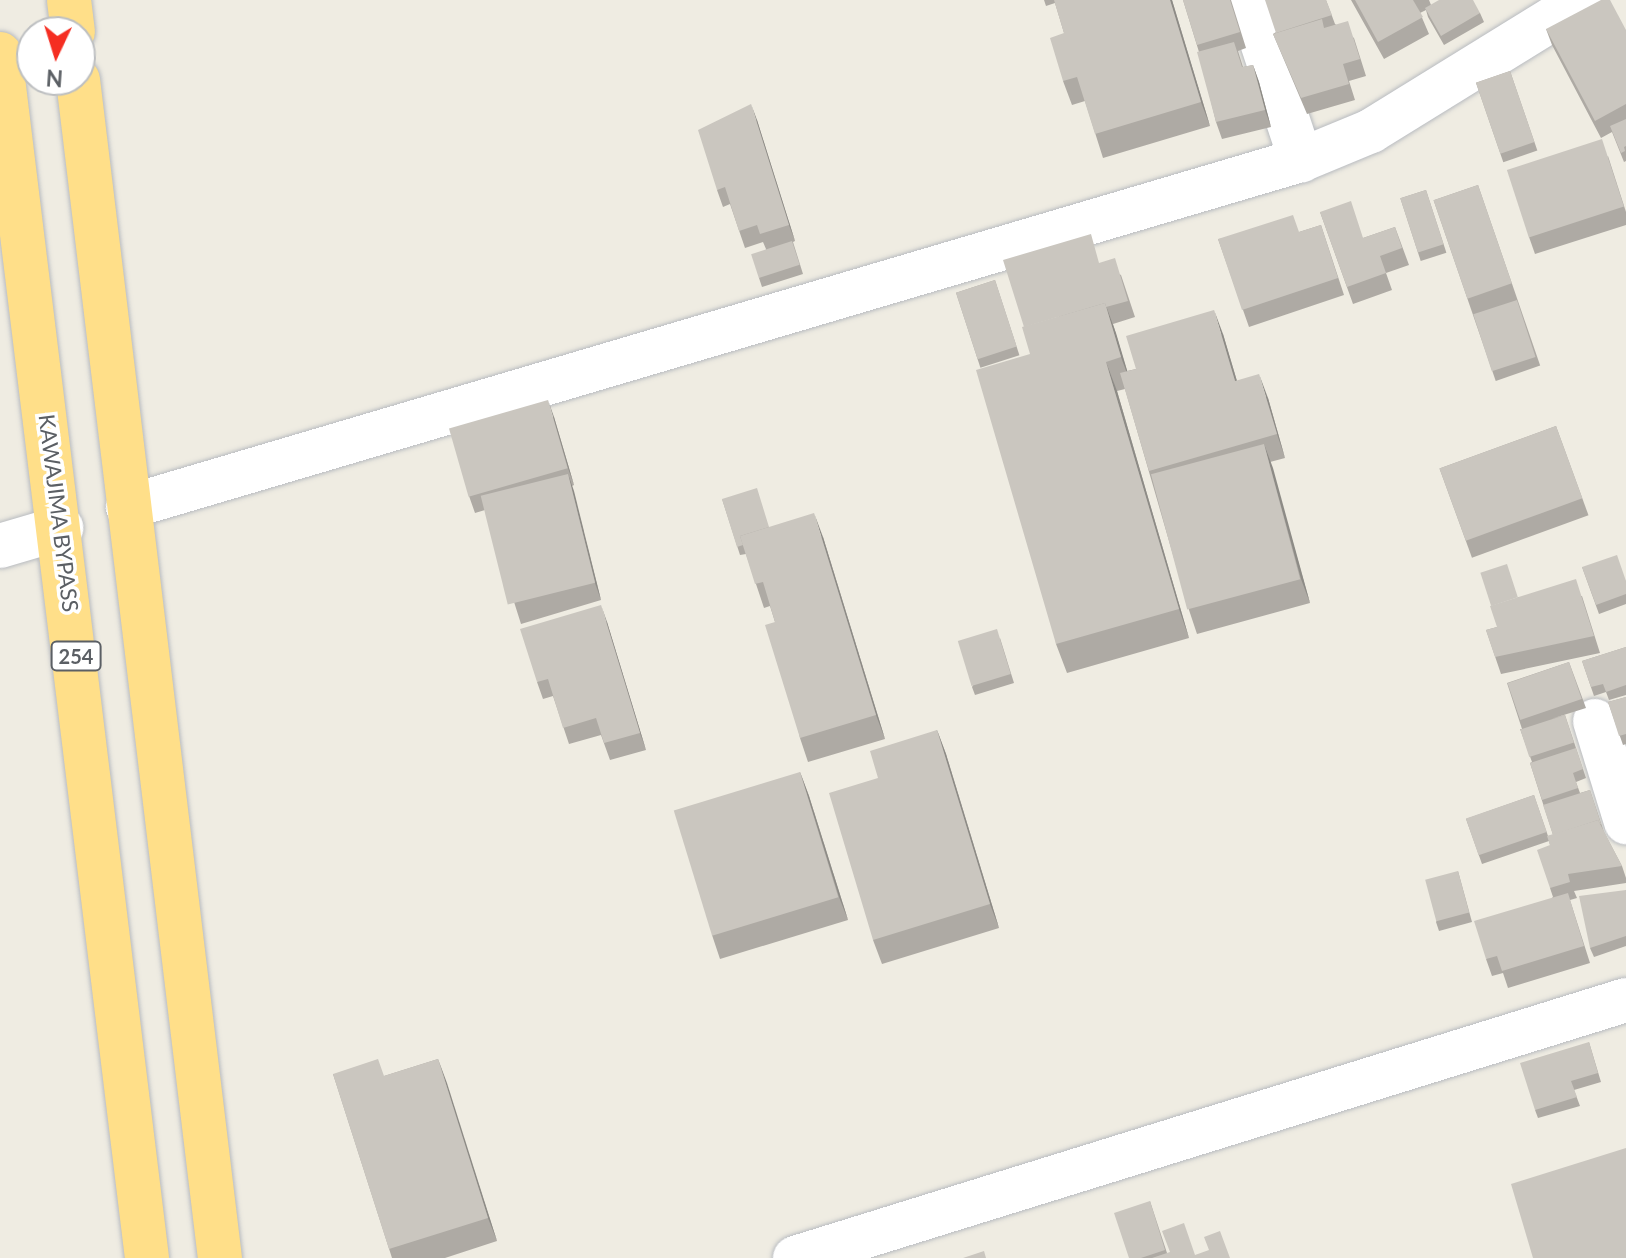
<!DOCTYPE html>
<style>
body{margin:0}
#map{position:relative;width:1626px;height:1258px;overflow:hidden;background:#efece2;font-family:Lato,sans-serif}
div>[style]{position:absolute}
[style*='--x']{left:calc(var(--x)*1px);top:calc(var(--y)*1px);width:calc(var(--w)*1px);rotate:calc(var(--a)*1deg)}
.roads{filter:drop-shadow(0 0 2px #b8bbc0) drop-shadow(0 0 2px #b8bbc0)}
.minor>*{height:44px;margin:-22px;padding:0 22px;transform-origin:22px;border-radius:22px;background:#fff}
.highway>*{height:44px;margin:-22px;padding:0 22px;transform-origin:22px;border-radius:22px;background:#ffdf89}
.wall>*{inset:0;background:#aeaaa4;transform-origin:0 0}
.shaded-wall>*{inset:0;background:#8d8b86}
.building>*{inset:0;background:#cac6bf;transform-origin:0 0}
span{translate:-50% -50%;white-space:nowrap;text-align:center;line-height:1.15;-webkit-text-stroke:7px #fff;paint-order:stroke}
.shield-label span{padding:2px 6px;background:#fff;border:2px solid;border-radius:6px;-webkit-text-stroke-width:0}
.shield-label{font-size:20px;color:#5b5f64;font-weight:700}
.street-label{font-size:22px;color:#5b5f64}
.north{position:absolute;left:16px;top:16px;width:80px;height:80px;box-sizing:border-box;background:#fff;border:2px solid #bdbfc1;border-radius:50%;rotate:184deg;font-size:22px;font-weight:700;line-height:32px;text-align:center;color:#5b5f64}
.north::after{content:'';display:block;margin:auto;width:28px;height:36px;background:#f52e22;clip-path:polygon(50% 0,100% 100%,50% 72%,0 100%)}
</style>
<div id="map">
<div class="roads">
<div class="minor">
<i style="--x:1248;--y:0;--w:169;--a:71.7"></i>
<i style="--x:128;--y:507;--w:1223;--a:-16.48"></i>
<i style="--x:1301;--y:160;--w:76;--a:-22.5"></i>
<i style="--x:1371;--y:131;--w:249;--a:-31.7"></i>
<i style="--x:0;--y:546;--w:64;--a:-16.4"></i>
<i style="--x:1595;--y:721;--w:106;--a:72.9"></i>
<i style="--x:795;--y:1258;--w:870;--a:-17.25"></i>
</div>
<div class="highway">
<i style="--x:69;--y:0;--w:32;--a:83"></i>
<i style="--x:0;--y:54;--w:1213;--a:83.04"></i>
<i style="--x:78;--y:80;--w:1187;--a:83.13"></i>
</div>
</div>
<div class="wall">
<i style="clip-path:polygon(1044px 0,1172px 0,1210px 126px,1103px 158px,1085px 101px,1072px 105px,1063px 81px,1064px 33px,1055px 3px,1046px 6px)"></i>
<i style="clip-path:polygon(1183px 0,1231px 0,1246px 48px,1238px 51px,1243px 67px,1253px 65px,1259px 82px,1271px 127px,1222px 139px,1216px 122px,1199px 52px)"></i>
<i style="clip-path:polygon(1326px 0,1335px 24px,1354px 38px,1366px 76px,1349px 81px,1355px 100px,1307px 114px,1273px 34px)"></i>
<i style="clip-path:polygon(1351px 0,1429px 0,1431px 5px,1480px 13px,1484px 22px,1444px 45px,1428px 17px,1426px 10px,1420px 13px,1429px 34px,1384px 59px)"></i>
<i style="clip-path:polygon(1546px 29px,1626px 30px,1626px 161px,1624px 162px,1612px 132px,1601px 138px,1552px 45px)"></i>
<i style="left:1510px;top:71px;width:84px;height:36px;rotate:71deg"></i>
<i style="clip-path:polygon(757px 120px,795px 241px,793px 242px,803px 274px,762px 287px,759px 278px,766px 249px,763px 242px,745px 248px,730px 204px,723px 207px,717px 190px)"></i>
<i style="clip-path:polygon(1608px 156px,1626px 212px,1626px 225px,1535px 254px,1529px 237px)"></i>
<i style="left:1478px;top:185px;width:191px;height:47px;rotate:71deg"></i>
<i style="left:1426px;top:190px;width:66px;height:27px;rotate:72deg"></i>
<i style="clip-path:polygon(1320px 212px,1363px 238px,1395px 227px,1409px 265px,1386px 273px,1392px 290px,1353px 304px)"></i>
<i style="clip-path:polygon(1321px 225px,1344px 295px,1249px 327px,1218px 239px,1299px 232px)"></i>
<i style="clip-path:polygon(1100px 263px,1121px 275px,1135px 317px,1113px 324px,1127px 371px,1136px 369px,1223px 334px,1237px 381px,1268px 398px,1285px 458px,1270px 462px,1310px 603px,1197px 634px,1189px 610px,1125px 389px,1117px 391px,1189px 638px,1067px 673px,1056px 644px,1030px 354px)"></i>
<i style="left:995px;top:280px;width:79px;height:41px;rotate:72deg"></i>
<i style="clip-path:polygon(554px 417px,574px 485px,572px 486px,601px 600px,521px 624px,485px 510px,475px 513px,469px 496px)"></i>
<i style="left:1556px;top:426px;width:95px;height:124px;rotate:70deg"></i>
<i style="clip-path:polygon(722px 499px,769px 527px,823px 537px,885px 739px,808px 762px,800px 738px,775px 622px,770px 606px,764px 608px,746px 554px,740px 555px)"></i>
<i style="clip-path:polygon(1582px 567px,1626px 581px,1626px 604px,1599px 614px)"></i>
<i style="clip-path:polygon(1582px 596px,1600px 653px,1501px 674px,1486px 630px,1497px 627px,1518px 597px)"></i>
<i style="clip-path:polygon(607px 622px,646px 750px,610px 760px,601px 735px,569px 744px,553px 696px,543px 699px,537px 682px)"></i>
<i style="clip-path:polygon(1000px 638px,1014px 683px,975px 695px,972px 687px)"></i>
<i style="clip-path:polygon(1626px 647px,1626px 695px,1609px 700px,1606px 692px,1594px 696px,1582px 661px)"></i>
<i style="clip-path:polygon(1569px 662px,1586px 708px,1551px 719px,1565px 715px,1586px 778px,1576px 782px,1580px 793px,1590px 790px,1604px 832px,1622px 866px,1626px 878px,1626px 883px,1574px 891px,1577px 898px,1570px 900px,1590px 963px,1508px 988px,1503px 973px,1492px 976px,1486px 959px,1553px 897px,1550px 888px,1550px 845px,1549px 841px,1482px 864px,1466px 819px,1534px 795px,1548px 836px,1553px 835px,1530px 763px,1532px 762px,1520px 729px,1522px 729px,1507px 683px)"></i>
<i style="clip-path:polygon(1626px 697px,1626px 744px,1623px 745px,1608px 702px)"></i>
<i style="clip-path:polygon(937px 730px,946px 754px,999px 928px,882px 964px,873px 940px,878px 778px)"></i>
<i style="clip-path:polygon(800px 772px,809px 796px,848px 920px,720px 959px,712px 935px)"></i>
<i style="clip-path:polygon(1458px 871px,1472px 922px,1439px 931px,1436px 922px)"></i>
<i style="clip-path:polygon(1626px 890px,1626px 946px,1594px 957px,1590px 948px)"></i>
<i style="clip-path:polygon(1589px 1042px,1601px 1082px,1574px 1090px,1580px 1106px,1538px 1118px,1535px 1110px)"></i>
<i style="clip-path:polygon(438px 1059px,497px 1241px,445px 1258px,392px 1258px,333px 1074px,384px 1076px)"></i>
<i style="clip-path:polygon(1150px 1201px,1167px 1253px,1230px 1258px,1129px 1258px)"></i>
</div>
<div class="shaded-wall">
<i style="clip-path:polygon(1170px 0,1172px 0,1210px 126px,1201px 102px)"></i>
<i style="clip-path:polygon(1253px 65px,1259px 82px,1271px 127px,1265px 110px)"></i>
<i style="clip-path:polygon(751px 104px,757px 120px,795px 241px,789px 225px)"></i>
<i style="clip-path:polygon(1105px 303px,1116px 333px,1132px 387px,1121px 357px)"></i>
<i style="clip-path:polygon(1214px 310px,1223px 334px,1244px 405px,1235px 381px)"></i>
<i style="clip-path:polygon(1106px 362px,1117px 391px,1189px 638px,1179px 609px)"></i>
<i style="clip-path:polygon(1259px 374px,1268px 398px,1285px 458px,1277px 434px)"></i>
<i style="clip-path:polygon(548px 400px,554px 417px,574px 485px,568px 468px)"></i>
<i style="clip-path:polygon(1264px 444px,1273px 468px,1310px 603px,1301px 579px)"></i>
<i style="clip-path:polygon(568px 474px,574px 491px,601px 600px,595px 583px)"></i>
<i style="clip-path:polygon(814px 513px,823px 537px,885px 739px,876px 715px)"></i>
<i style="clip-path:polygon(601px 605px,607px 622px,646px 750px,640px 733px)"></i>
<i style="clip-path:polygon(937px 730px,946px 754px,999px 928px,990px 904px)"></i>
<i style="clip-path:polygon(800px 772px,809px 796px,848px 920px,839px 897px)"></i>
<i style="clip-path:polygon(438px 1059px,447px 1083px,497px 1241px,488px 1218px)"></i>
</div>
<div class="building">
<i style="clip-path:polygon(1054px 0,1170px 0,1201px 102px,1095px 134px,1077px 77px,1063px 81px,1050px 38px,1064px 33px)"></i>
<i style="clip-path:polygon(1183px 0,1230px 0,1240px 32px,1197px 45px)"></i>
<i style="clip-path:polygon(1265px 0,1326px 0,1332px 15px,1276px 33px)"></i>
<i style="clip-path:polygon(1355px 0,1413px 0,1423px 17px,1378px 42px)"></i>
<i style="clip-path:polygon(1439px 0,1473px 0,1480px 13px,1441px 36px,1425px 8px)"></i>
<i style="clip-path:polygon(1601px 0,1610px 0,1626px 30px,1626px 104px,1595px 121px,1546px 29px)"></i>
<i style="clip-path:polygon(1322px 19px,1324px 28px,1348px 21px,1360px 59px,1343px 64px,1349px 84px,1301px 98px,1273px 34px)"></i>
<i style="clip-path:polygon(1234px 42px,1242px 67px,1253px 65px,1265px 110px,1216px 122px,1197px 52px)"></i>
<i style="left:1510px;top:71px;width:75px;height:36px;rotate:71deg"></i>
<i style="clip-path:polygon(751px 104px,789px 225px,760px 234px,757px 225px,739px 231px,725px 187px,717px 190px,698px 130px)"></i>
<i style="clip-path:polygon(1626px 119px,1626px 146px,1624px 147px,1625px 151px,1621px 153px,1610px 126px)"></i>
<i style="left:1602px;top:139px;width:71px;height:100px;rotate:72deg"></i>
<i style="left:1478px;top:185px;width:104px;height:47px;rotate:71deg"></i>
<i style="left:1426px;top:190px;width:57px;height:27px;rotate:72deg"></i>
<i style="clip-path:polygon(1351px 201px,1363px 238px,1395px 227px,1402px 248px,1380px 256px,1386px 273px,1347px 287px,1320px 212px)"></i>
<i style="clip-path:polygon(1293px 215px,1299px 232px,1321px 225px,1338px 278px,1242px 310px,1218px 239px)"></i>
<i style="clip-path:polygon(1091px 234px,1099px 263px,1115px 258px,1128px 301px,1106px 307px,1105px 303px,1024px 327px,1003px 260px)"></i>
<i style="left:792px;top:241px;width:25px;height:43px;rotate:72deg"></i>
<i style="left:995px;top:280px;width:70px;height:41px;rotate:72deg"></i>
<i style="left:1517px;top:300px;width:60px;height:46px;rotate:72deg"></i>
<i style="clip-path:polygon(1105px 303px,1121px 357px,1106px 362px,1179px 609px,1056px 644px,976px 370px,1030px 354px,1022px 327px)"></i>
<i style="clip-path:polygon(1214px 310px,1235px 381px,1259px 374px,1277px 434px,1149px 471px,1120px 373px,1136px 369px,1126px 336px)"></i>
<i style="left:548px;top:400px;width:71px;height:103px;rotate:74deg"></i>
<i style="left:1556px;top:426px;width:77px;height:124px;rotate:70deg"></i>
<i style="left:1264px;top:444px;width:140px;height:117px;rotate:75deg"></i>
<i style="left:568px;top:474px;width:112px;height:90px;rotate:76deg"></i>
<i style="clip-path:polygon(757px 488px,769px 527px,740px 536px,743px 545px,737px 547px,722px 499px)"></i>
<i style="clip-path:polygon(814px 513px,876px 715px,800px 738px,765px 625px,775px 622px,763px 582px,755px 584px,740px 536px)"></i>
<i style="clip-path:polygon(1617px 555px,1626px 581px,1626px 594px,1596px 605px,1582px 567px)"></i>
<i style="left:1507px;top:564px;width:35px;height:28px;rotate:72deg"></i>
<i style="clip-path:polygon(1576px 579px,1594px 636px,1495px 657px,1486px 630px,1497px 627px,1490px 606px)"></i>
<i style="clip-path:polygon(601px 605px,640px 733px,604px 743px,596px 718px,563px 728px,548px 679px,537px 682px,520px 629px)"></i>
<i style="left:997px;top:629px;width:47px;height:41px;rotate:73deg"></i>
<i style="clip-path:polygon(1626px 647px,1626px 685px,1606px 692px,1603px 684px,1591px 687px,1582px 661px)"></i>
<i style="left:1569px;top:662px;width:39px;height:65px;rotate:71deg"></i>
<i style="clip-path:polygon(1626px 697px,1626px 734px,1619px 736px,1608px 702px)"></i>
<i style="left:1565px;top:715px;width:29px;height:47px;rotate:72deg"></i>
<i style="clip-path:polygon(937px 730px,990px 904px,873px 940px,829px 793px,878px 778px,870px 751px)"></i>
<i style="clip-path:polygon(1576px 748px,1583px 769px,1573px 773px,1578px 788px,1542px 800px,1530px 763px)"></i>
<i style="left:800px;top:772px;width:131px;height:132px;rotate:73deg"></i>
<i style="clip-path:polygon(1590px 790px,1601px 824px,1600px 824px,1598px 820px,1553px 835px,1543px 805px)"></i>
<i style="left:1534px;top:795px;width:39px;height:72px;rotate:71deg"></i>
<i style="clip-path:polygon(1598px 820px,1622px 866px,1568px 874px,1570px 882px,1550px 888px,1537px 850px,1550px 845px,1547px 836px)"></i>
<i style="left:1458px;top:871px;width:43px;height:34px;rotate:75deg"></i>
<i style="clip-path:polygon(1626px 890px,1626px 936px,1590px 948px,1579px 896px)"></i>
<i style="clip-path:polygon(1568px 893px,1584px 946px,1502px 971px,1497px 956px,1486px 959px,1474px 921px)"></i>
<i style="clip-path:polygon(1589px 1042px,1598px 1073px,1571px 1081px,1577px 1097px,1535px 1110px,1520px 1063px)"></i>
<i style="clip-path:polygon(378px 1059px,384px 1076px,438px 1059px,488px 1218px,389px 1249px,333px 1074px)"></i>
<i style="clip-path:polygon(1626px 1148px,1626px 1258px,1533px 1258px,1511px 1184px)"></i>
<i style="clip-path:polygon(1150px 1201px,1165px 1250px,1141px 1258px,1129px 1258px,1114px 1213px)"></i>
<i style="clip-path:polygon(1184px 1223px,1195px 1255px,1209px 1250px,1204px 1237px,1220px 1231px,1230px 1258px,1152px 1258px,1170px 1252px,1162px 1231px)"></i>
<i style="clip-path:polygon(984px 1251px,986px 1258px,963px 1258px)"></i>
</div>
<div class="shield-label">
<span style="left:76px;top:656px">254</span>
</div>
<div class="street-label">
<span style="left:59px;top:513px;rotate:83deg">KAWAJIMA BYPASS</span>
</div>
<div class="north">N</div>
</div>
